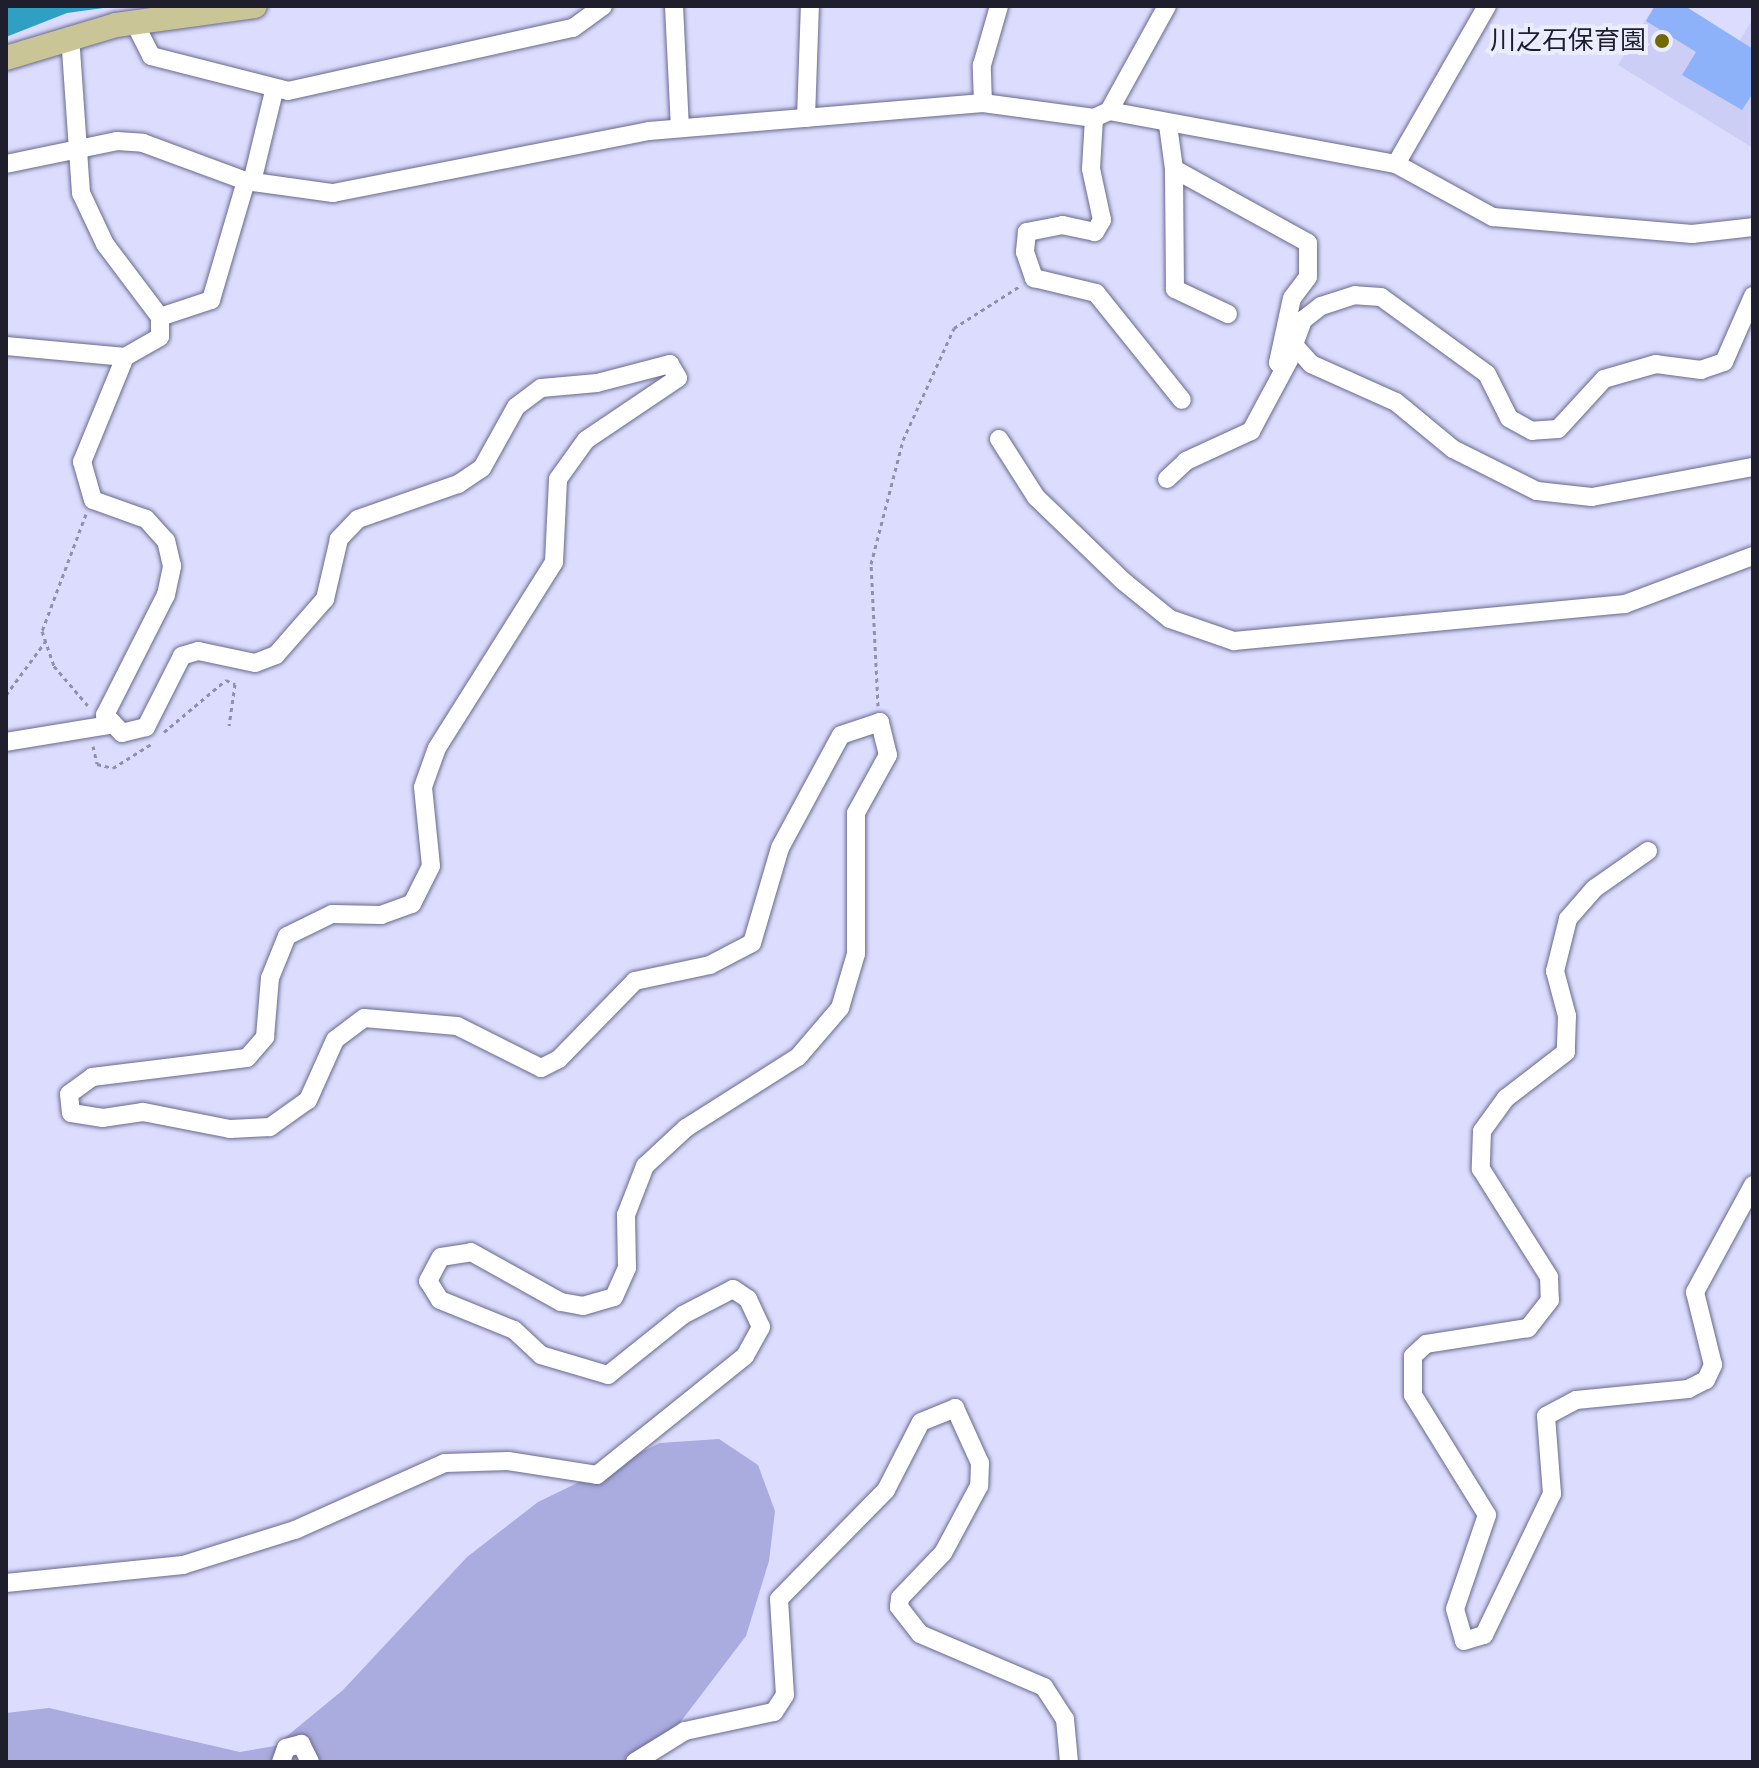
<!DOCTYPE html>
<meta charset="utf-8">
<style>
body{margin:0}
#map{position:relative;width:1759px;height:1768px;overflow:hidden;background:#dcddfe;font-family:"Source Sans 3","Noto Sans JP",sans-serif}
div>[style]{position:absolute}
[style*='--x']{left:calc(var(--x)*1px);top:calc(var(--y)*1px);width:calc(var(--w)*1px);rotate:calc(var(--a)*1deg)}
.built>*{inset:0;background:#cdcef5}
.green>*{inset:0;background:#aaabdf}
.water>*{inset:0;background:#2fa0c3}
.building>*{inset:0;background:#8eb2f9}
.path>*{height:3px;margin-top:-1.5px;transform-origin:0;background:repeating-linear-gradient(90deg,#8f90a9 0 4px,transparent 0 8px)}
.roads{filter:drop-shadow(0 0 2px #68698d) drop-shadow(0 0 2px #68698d)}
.minor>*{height:18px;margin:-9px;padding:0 9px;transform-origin:9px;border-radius:9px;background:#fff}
.major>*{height:24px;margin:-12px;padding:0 12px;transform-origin:12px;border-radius:12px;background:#c9c597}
.dots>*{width:22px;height:22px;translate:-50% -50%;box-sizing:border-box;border:4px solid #ebecfd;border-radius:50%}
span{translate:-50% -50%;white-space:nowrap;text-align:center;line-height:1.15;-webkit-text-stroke:8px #ebecfd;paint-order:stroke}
.poi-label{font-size:26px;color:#1e1e2d}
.right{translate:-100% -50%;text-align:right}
.frame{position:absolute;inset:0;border:8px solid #1e1e2d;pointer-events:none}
</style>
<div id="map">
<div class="built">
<i style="clip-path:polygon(1654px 6px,1667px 6px,1737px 45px,1753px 19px,1753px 148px,1618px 65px)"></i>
</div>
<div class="green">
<i style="clip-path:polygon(719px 1439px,758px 1465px,775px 1511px,769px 1561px,746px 1636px,650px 1762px,6px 1762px,6px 1713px,49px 1708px,240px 1752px,275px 1746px,343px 1690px,467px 1557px,538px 1502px,660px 1443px)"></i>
</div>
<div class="water">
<i style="clip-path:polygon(6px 6px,118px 6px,67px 13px,6px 37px)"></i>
</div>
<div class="building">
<i style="clip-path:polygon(1655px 6px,1685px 6px,1753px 49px,1753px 93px,1742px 110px,1682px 75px,1696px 52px,1646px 21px)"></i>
</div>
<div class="path">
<i style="--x:86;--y:514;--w:125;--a:110.6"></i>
<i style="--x:42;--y:631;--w:37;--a:71"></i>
<i style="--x:54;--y:666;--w:54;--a:49.5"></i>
<i style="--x:6;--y:695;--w:66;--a:-53.7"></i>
<i style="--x:878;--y:706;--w:142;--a:-92.8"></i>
<i style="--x:871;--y:564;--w:128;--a:-75.5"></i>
<i style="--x:903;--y:440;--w:123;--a:-65.5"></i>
<i style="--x:954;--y:328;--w:78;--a:-32.5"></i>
<i style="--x:164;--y:732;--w:81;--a:-40"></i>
<i style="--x:226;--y:680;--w:10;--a:24"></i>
<i style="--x:235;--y:684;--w:42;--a:98.1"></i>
<i style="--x:93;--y:746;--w:18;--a:77"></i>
<i style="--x:97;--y:764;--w:16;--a:14"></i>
<i style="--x:113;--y:768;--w:47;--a:-32"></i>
</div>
<div class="roads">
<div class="minor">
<i style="--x:674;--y:6;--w:122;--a:87.2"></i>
<i style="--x:134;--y:22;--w:38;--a:63"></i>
<i style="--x:151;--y:56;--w:141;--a:14.3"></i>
<i style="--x:288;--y:91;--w:292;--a:-12.5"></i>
<i style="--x:573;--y:28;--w:37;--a:-36"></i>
<i style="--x:983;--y:103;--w:38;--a:-92"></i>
<i style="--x:982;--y:65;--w:61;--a:-73.9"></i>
<i style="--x:1109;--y:111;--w:292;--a:10.5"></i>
<i style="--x:1396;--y:164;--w:111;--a:28.7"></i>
<i style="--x:1493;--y:217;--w:200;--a:4.9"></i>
<i style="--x:1692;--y:234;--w:61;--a:-6.5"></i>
<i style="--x:806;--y:118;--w:112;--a:-88"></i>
<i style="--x:1094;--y:118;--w:51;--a:93.4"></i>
<i style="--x:1091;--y:169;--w:52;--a:77.8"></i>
<i style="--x:1102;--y:220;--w:14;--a:120"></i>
<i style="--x:1095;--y:232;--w:33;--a:-168"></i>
<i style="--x:1063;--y:225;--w:37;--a:169"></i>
<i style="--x:1027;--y:232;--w:20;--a:96"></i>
<i style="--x:1025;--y:252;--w:28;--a:71"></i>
<i style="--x:1034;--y:278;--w:64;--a:13.6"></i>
<i style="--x:1096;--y:293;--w:137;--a:51.2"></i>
<i style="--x:1168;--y:125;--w:44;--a:82.2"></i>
<i style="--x:6;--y:164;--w:113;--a:-11.7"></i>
<i style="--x:117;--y:141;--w:26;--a:4"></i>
<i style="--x:143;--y:143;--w:110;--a:20.3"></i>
<i style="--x:246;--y:181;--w:88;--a:7.9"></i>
<i style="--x:333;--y:193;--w:322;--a:-11.1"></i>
<i style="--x:649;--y:131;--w:335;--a:-4.8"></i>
<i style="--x:983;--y:103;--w:112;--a:7.7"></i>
<i style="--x:1094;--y:118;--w:17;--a:-25"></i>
<i style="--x:1109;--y:111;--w:120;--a:-61.1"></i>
<i style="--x:1396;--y:164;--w:182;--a:-60.1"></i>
<i style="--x:252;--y:182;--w:94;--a:-76.4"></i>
<i style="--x:1753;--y:296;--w:72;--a:113.7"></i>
<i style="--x:1724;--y:362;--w:24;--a:161"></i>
<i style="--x:1701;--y:370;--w:45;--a:-172.4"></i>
<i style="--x:1656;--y:364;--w:54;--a:163.9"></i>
<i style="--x:1604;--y:379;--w:68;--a:132.6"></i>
<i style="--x:1558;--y:429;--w:26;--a:176"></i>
<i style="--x:1532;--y:431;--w:26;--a:-151"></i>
<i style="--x:1509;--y:418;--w:49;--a:-116.6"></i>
<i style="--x:1487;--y:374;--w:131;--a:-144"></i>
<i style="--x:1381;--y:297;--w:26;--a:-176"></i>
<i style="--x:1355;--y:295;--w:36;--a:162"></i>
<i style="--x:1321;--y:306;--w:23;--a:142"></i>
<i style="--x:1303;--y:320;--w:27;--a:110"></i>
<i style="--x:1294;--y:345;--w:25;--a:48"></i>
<i style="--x:1311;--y:364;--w:93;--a:24.1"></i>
<i style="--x:1396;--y:402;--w:74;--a:39.5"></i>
<i style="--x:1453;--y:449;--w:94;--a:26.6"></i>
<i style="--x:1537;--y:491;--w:55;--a:6.2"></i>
<i style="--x:1592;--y:497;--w:164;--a:-10.6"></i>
<i style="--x:1228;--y:314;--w:59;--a:-154.7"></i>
<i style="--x:1175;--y:289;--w:120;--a:-90.5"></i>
<i style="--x:1174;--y:169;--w:153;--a:28.9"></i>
<i style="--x:1308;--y:243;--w:34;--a:90"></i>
<i style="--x:1308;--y:277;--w:26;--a:127"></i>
<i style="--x:1292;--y:298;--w:66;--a:102.2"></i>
<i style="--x:1278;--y:363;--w:8;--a:45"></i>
<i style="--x:160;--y:317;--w:54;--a:-18.4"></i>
<i style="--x:211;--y:300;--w:124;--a:-73.6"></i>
<i style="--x:6;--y:346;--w:120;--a:5.3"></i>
<i style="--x:125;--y:357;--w:40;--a:-29.7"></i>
<i style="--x:160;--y:337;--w:20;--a:-90"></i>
<i style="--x:160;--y:317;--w:91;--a:-127"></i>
<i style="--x:105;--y:244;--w:56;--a:-115.2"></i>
<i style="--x:81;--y:193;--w:157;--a:-94"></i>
<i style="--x:999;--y:439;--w:69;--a:57.5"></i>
<i style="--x:1036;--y:497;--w:121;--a:44"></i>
<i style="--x:1123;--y:581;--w:60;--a:39"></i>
<i style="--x:1170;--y:619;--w:68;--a:19"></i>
<i style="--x:1234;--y:641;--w:393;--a:-5.4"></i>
<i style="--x:1625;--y:604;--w:137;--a:-20.6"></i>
<i style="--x:1167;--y:479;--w:26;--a:-43"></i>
<i style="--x:1186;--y:461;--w:72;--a:-24.8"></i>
<i style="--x:1251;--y:431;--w:81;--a:-61.8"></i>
<i style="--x:6;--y:742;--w:104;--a:-9.4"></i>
<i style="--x:1648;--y:851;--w:66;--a:144.9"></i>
<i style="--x:1594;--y:889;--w:40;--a:131"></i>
<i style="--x:1568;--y:919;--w:54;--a:104"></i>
<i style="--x:1555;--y:971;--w:47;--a:75.1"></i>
<i style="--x:1567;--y:1016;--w:36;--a:92"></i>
<i style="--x:1566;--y:1052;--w:76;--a:142.5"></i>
<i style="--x:1506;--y:1098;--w:41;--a:126"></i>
<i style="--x:1482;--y:1131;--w:38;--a:92"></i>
<i style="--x:1481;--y:1169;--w:128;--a:57.8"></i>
<i style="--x:1549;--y:1277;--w:23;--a:88"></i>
<i style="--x:1550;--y:1300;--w:36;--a:128"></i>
<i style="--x:1528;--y:1328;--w:103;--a:171.1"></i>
<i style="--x:1426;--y:1344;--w:18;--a:137"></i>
<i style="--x:1413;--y:1356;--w:39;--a:90"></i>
<i style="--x:1413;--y:1395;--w:141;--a:58.3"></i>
<i style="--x:1487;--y:1515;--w:99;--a:108.8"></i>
<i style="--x:1455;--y:1609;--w:33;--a:74"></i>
<i style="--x:1464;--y:1641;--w:21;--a:-17"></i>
<i style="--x:1484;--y:1635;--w:157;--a:-64.3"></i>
<i style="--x:1552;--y:1494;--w:78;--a:-94.4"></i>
<i style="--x:1546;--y:1416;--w:34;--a:-28"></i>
<i style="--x:1576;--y:1400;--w:113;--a:-5.6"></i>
<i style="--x:1688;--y:1389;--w:20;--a:-27"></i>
<i style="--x:1706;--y:1380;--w:17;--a:-65"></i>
<i style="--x:1713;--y:1365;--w:75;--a:-103.9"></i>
<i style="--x:1695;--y:1292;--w:122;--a:-61.5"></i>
<i style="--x:6;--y:1583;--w:178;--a:-5.8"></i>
<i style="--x:183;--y:1565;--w:117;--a:-17.4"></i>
<i style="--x:295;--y:1530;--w:164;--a:-24.1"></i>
<i style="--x:445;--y:1463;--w:63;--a:-1.8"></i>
<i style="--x:508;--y:1461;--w:90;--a:8.9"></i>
<i style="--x:597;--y:1475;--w:190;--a:-38.8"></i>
<i style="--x:745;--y:1356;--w:33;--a:-61"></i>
<i style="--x:761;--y:1327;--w:31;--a:-115"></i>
<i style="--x:748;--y:1299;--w:18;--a:-146"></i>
<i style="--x:733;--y:1289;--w:56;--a:152.5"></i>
<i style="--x:683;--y:1315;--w:96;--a:141.3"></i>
<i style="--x:608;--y:1375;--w:70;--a:-163.4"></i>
<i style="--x:541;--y:1355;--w:37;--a:-137"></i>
<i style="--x:514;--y:1330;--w:80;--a:-157.9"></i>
<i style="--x:440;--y:1300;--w:22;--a:-122"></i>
<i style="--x:428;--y:1281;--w:27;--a:-62"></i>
<i style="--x:441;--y:1257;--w:30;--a:-9"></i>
<i style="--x:471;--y:1252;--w:103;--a:29.1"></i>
<i style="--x:561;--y:1302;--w:22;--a:10"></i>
<i style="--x:583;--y:1306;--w:32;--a:-16"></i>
<i style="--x:614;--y:1297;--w:32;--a:-66"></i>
<i style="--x:627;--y:1268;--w:53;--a:-91.1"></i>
<i style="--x:626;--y:1215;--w:53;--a:-68.8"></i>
<i style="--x:645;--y:1166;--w:56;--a:-42.8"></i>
<i style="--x:686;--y:1128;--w:133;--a:-32.4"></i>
<i style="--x:798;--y:1057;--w:65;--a:-49.4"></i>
<i style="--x:840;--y:1008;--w:56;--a:-73.5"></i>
<i style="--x:856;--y:954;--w:141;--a:-90"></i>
<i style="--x:856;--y:813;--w:66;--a:-61.1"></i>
<i style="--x:888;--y:755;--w:34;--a:-104"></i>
<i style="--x:880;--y:722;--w:41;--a:161.6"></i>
<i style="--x:841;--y:735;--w:128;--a:118.4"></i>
<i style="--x:780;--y:848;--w:99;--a:106.4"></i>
<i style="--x:752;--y:943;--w:47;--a:152.4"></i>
<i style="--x:710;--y:965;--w:77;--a:168"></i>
<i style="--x:635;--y:981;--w:109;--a:134.3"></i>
<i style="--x:559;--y:1059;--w:20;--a:153"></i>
<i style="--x:541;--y:1068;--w:94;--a:-153.4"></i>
<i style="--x:457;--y:1026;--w:93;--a:-175.1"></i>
<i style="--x:364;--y:1018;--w:36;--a:143"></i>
<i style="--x:335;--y:1040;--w:66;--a:114.2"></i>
<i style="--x:308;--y:1100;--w:47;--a:144.6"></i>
<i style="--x:270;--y:1127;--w:40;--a:177.1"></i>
<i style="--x:230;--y:1129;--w:89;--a:-168.9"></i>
<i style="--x:143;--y:1112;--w:40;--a:171.5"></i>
<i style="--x:103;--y:1118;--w:32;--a:-171"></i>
<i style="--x:71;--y:1113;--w:19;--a:-96"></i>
<i style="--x:69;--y:1094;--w:29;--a:-36"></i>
<i style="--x:92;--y:1077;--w:156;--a:-7"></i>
<i style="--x:247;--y:1058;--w:28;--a:-49"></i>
<i style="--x:265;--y:1037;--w:59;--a:-85.2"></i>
<i style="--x:270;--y:978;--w:45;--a:-68"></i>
<i style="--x:287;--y:936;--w:50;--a:-26.1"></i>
<i style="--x:332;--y:914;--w:49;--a:1.2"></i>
<i style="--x:381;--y:915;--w:33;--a:-20"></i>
<i style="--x:412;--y:904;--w:42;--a:-63.4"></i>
<i style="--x:431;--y:866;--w:79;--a:-95.8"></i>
<i style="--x:423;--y:787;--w:41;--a:-70.3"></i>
<i style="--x:437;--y:748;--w:220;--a:-57.8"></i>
<i style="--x:554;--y:562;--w:83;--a:-87.2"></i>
<i style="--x:558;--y:479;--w:48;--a:-54.3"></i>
<i style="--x:586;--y:440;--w:111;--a:-34"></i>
<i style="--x:678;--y:378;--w:16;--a:-120"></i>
<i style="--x:670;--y:364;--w:75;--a:165.4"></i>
<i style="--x:597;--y:383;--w:56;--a:174.9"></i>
<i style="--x:541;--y:388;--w:31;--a:143"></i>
<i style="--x:516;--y:407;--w:70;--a:119.1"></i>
<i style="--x:482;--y:468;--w:29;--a:146"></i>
<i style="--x:458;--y:484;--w:106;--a:160.7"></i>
<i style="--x:358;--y:519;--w:28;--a:134"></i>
<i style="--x:339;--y:539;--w:62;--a:103.1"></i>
<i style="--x:325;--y:599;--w:74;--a:131.2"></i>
<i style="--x:276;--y:655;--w:22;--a:159"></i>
<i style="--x:255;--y:663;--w:58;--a:-168.1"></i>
<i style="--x:198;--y:651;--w:17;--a:163"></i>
<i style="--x:182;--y:656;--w:80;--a:116.9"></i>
<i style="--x:146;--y:727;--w:25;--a:166"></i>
<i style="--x:122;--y:733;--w:25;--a:-133"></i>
<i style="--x:105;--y:715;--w:135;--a:-63.1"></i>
<i style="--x:166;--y:595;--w:30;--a:-78"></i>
<i style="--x:172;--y:566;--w:26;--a:-103"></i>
<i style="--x:166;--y:541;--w:30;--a:-132"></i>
<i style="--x:146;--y:519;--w:56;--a:-160.3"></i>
<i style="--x:93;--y:500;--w:40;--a:-106"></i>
<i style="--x:82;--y:462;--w:113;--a:-67.7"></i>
<i style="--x:281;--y:1762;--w:15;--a:-70"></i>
<i style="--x:286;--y:1748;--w:16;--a:-15"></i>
<i style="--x:301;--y:1744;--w:20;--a:63"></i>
<i style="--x:635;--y:1762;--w:59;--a:-31.8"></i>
<i style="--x:685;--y:1731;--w:91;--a:-12.1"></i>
<i style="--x:774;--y:1712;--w:20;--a:-57"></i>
<i style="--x:785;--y:1695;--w:96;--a:-93.6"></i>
<i style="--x:779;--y:1599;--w:153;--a:-45.5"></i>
<i style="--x:886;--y:1490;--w:76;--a:-62.8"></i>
<i style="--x:921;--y:1422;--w:37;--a:-22"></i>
<i style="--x:955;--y:1408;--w:60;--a:65.6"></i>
<i style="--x:980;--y:1463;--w:23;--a:92"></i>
<i style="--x:979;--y:1486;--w:76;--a:118.2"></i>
<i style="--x:943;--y:1553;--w:62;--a:133.7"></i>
<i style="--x:900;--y:1598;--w:9;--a:96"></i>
<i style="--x:899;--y:1607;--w:34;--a:52"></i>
<i style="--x:920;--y:1634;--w:135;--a:23.1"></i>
<i style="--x:1044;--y:1687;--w:38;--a:57"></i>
<i style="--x:1065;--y:1719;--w:43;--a:84.7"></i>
</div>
<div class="major">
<i style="--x:6;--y:58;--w:115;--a:-16.7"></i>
<i style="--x:116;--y:25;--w:140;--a:-7.8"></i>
</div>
</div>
<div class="dots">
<i style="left:1662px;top:41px;background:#726800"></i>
</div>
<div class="poi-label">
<span class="right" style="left:1646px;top:41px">川之石保育園</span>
</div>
<div class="frame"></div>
</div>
